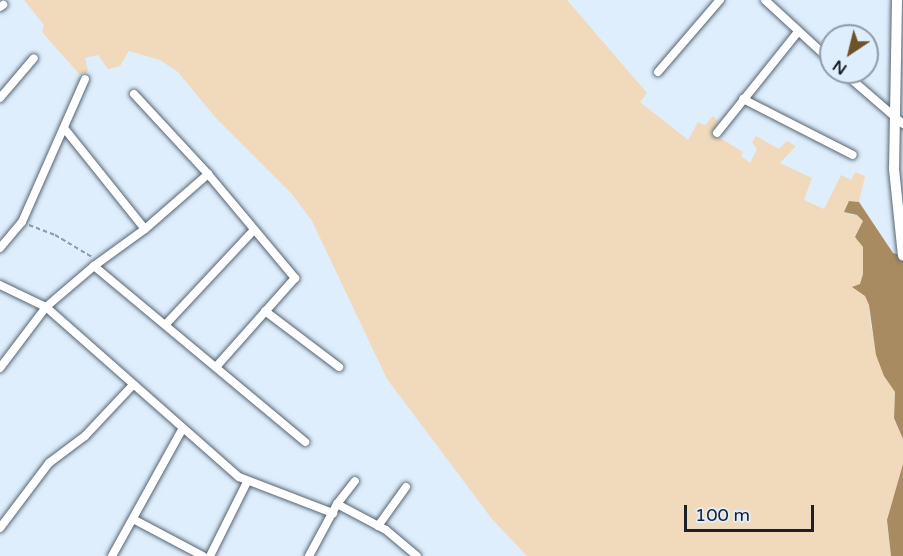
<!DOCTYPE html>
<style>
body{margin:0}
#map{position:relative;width:903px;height:556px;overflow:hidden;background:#deeefd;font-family:"Varela Round",sans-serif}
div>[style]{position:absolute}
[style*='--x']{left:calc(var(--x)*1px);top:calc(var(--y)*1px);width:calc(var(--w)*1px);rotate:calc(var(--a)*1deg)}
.green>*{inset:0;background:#f0dabb}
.water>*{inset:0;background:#a98b61}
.path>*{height:1.5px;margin-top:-0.75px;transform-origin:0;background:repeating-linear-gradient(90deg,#8e9aa5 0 4.5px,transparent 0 7.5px)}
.roads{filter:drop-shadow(0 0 2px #576572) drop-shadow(0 0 2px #576572)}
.minor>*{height:8px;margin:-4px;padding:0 4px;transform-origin:4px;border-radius:4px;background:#fff}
.secondary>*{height:10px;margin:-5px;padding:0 5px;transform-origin:5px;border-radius:5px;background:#fff}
span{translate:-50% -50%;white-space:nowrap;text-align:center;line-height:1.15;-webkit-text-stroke:4.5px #deeefd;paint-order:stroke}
.north{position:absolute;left:819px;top:24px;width:60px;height:60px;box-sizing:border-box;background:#deeefd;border:2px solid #909ca7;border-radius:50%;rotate:215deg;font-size:16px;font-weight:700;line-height:24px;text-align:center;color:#1b2126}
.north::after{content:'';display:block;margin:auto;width:21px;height:27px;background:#6f5226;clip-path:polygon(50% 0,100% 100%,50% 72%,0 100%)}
.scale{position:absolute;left:684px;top:505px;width:130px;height:27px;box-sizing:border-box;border:3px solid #1b2126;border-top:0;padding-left:8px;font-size:18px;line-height:21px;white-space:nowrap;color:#1b2126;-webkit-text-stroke:4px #deeefd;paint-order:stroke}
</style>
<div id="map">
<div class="green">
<i style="clip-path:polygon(24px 0,567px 0,647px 93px,640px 102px,688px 140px,698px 122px,705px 125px,713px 116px,718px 121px,712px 133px,743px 152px,741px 156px,750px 163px,757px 149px,752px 142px,756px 136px,779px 149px,787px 141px,796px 146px,780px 163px,812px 178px,804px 200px,824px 209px,841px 175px,851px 180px,855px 172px,865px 176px,859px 202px,849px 201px,851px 215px,857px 215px,863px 221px,860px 241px,863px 247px,863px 274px,860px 284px,853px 287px,865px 296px,869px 305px,871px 327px,884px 376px,895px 392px,894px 418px,903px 439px,903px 464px,887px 520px,891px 556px,527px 556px,492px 519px,387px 379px,312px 221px,292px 194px,215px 117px,178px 72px,160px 60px,129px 51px,120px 66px,108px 69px,98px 55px,85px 58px,88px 71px,80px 75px,42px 32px,44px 25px)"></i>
</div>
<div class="water">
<i style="clip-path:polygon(849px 201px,859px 202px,893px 253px,903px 256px,903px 439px,894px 418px,895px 392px,884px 376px,876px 355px,869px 305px,865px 296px,852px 287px,860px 284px,863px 274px,863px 247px,855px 237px,863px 221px,857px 215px,844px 212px)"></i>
<i style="clip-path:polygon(903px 464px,903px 556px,891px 556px,887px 520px)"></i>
</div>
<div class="path">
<i style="--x:29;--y:225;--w:28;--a:21"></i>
<i style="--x:55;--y:235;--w:43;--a:30.7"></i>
</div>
<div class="roads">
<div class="minor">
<i style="--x:765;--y:0;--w:90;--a:42.7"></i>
<i style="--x:0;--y:7;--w:4;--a:-34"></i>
<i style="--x:658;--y:72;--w:95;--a:-49.3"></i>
<i style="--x:843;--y:72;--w:79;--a:40.9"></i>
<i style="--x:134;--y:94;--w:109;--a:47.2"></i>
<i style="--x:208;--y:174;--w:136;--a:50.1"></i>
<i style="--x:295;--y:278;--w:119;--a:131.6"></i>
<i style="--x:0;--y:98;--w:52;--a:-49.6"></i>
<i style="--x:743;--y:99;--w:123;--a:27"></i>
<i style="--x:64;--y:128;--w:129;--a:51.3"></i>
<i style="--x:717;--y:133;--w:129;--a:-51.3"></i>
<i style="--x:0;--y:248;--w:34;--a:-50"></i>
<i style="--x:22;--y:222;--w:156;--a:-66.2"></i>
<i style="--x:94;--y:266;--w:275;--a:39.8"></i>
<i style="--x:0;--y:285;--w:51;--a:25.6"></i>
<i style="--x:46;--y:307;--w:257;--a:41.4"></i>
<i style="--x:239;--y:477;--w:101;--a:21"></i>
<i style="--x:265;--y:311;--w:93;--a:37.1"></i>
<i style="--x:166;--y:324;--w:129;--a:-46.9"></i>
<i style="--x:0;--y:368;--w:76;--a:-53"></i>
<i style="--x:46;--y:307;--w:63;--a:-40.5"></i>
<i style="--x:94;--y:266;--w:63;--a:-36"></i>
<i style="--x:145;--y:229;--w:84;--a:-41.1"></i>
<i style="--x:337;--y:504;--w:55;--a:28"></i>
<i style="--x:386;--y:530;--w:40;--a:40"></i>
<i style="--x:133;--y:519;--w:79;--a:27.9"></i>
<i style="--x:378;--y:526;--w:48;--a:-54.3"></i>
<i style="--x:0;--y:528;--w:81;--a:-53"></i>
<i style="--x:49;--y:463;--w:45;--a:-36.9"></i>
<i style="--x:85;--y:436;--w:69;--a:-46.8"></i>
<i style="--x:112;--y:556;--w:146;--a:-61"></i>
<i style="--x:210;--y:556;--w:83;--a:-63.4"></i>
<i style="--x:309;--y:556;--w:59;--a:-61.7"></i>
<i style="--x:337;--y:504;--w:29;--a:-52"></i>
</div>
<div class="secondary">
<i style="--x:897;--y:0;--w:169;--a:91"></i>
<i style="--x:894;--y:169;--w:87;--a:84.1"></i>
</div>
</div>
<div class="north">N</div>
<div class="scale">100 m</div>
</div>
